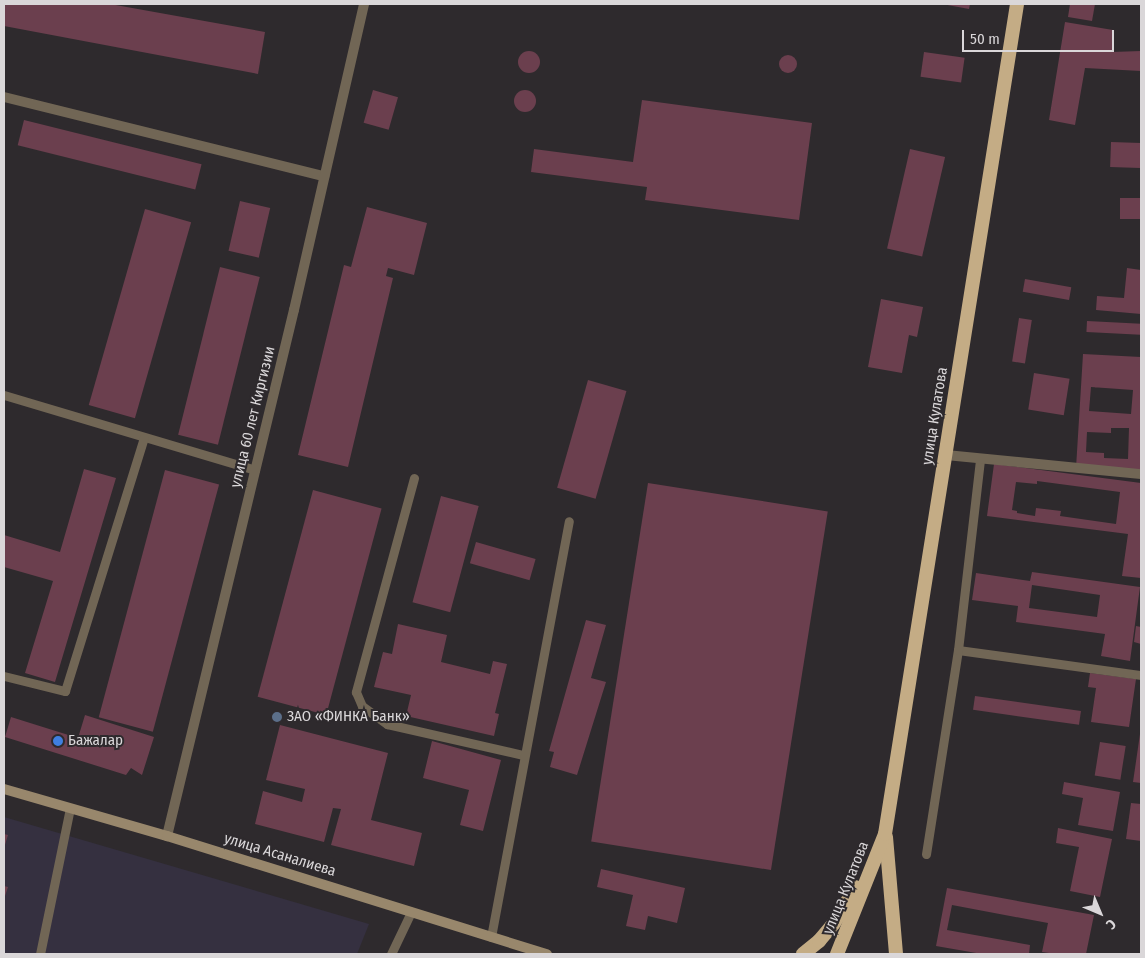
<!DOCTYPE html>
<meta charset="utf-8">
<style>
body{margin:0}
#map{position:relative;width:1145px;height:958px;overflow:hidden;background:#2e2a2d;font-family:"Fira Sans Condensed",sans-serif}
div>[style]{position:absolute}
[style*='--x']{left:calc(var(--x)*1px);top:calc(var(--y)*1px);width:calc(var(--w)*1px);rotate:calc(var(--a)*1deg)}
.commercial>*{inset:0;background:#353040}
.building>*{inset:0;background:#6b3f4e;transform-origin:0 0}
.round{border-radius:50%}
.service>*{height:9px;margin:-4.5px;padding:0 4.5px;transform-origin:4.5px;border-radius:4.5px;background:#716655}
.minor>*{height:10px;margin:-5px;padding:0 5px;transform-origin:5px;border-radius:5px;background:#716655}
.secondary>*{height:10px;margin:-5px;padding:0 5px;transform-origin:5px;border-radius:5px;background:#98876c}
.trunk>*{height:14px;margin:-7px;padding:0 7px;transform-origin:7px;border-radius:7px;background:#c4ac85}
.dots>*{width:14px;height:14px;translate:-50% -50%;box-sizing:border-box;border:2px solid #2e2a2d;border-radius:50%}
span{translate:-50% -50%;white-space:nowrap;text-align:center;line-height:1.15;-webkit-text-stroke:4px #2e2a2d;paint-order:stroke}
.street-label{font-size:15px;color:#dad7d9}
.poi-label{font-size:15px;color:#dad7d9}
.left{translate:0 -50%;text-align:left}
.frame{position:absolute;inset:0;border:5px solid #dad7d9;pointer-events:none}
.north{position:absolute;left:1075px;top:888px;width:50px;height:50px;-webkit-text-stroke:4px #2e2a2d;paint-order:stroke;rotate:135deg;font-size:14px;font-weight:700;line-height:20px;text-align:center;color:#dad7d9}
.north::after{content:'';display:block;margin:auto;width:18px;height:22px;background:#dad7d9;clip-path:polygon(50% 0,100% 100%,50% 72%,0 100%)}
.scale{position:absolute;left:962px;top:30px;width:152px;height:22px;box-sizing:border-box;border:2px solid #dad7d9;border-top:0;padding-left:6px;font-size:15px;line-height:18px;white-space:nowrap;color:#dad7d9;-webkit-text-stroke:4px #2e2a2d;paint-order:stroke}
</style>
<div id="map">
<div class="commercial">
<i style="clip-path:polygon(4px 817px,369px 924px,357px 954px,4px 954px)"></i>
</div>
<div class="building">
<i style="clip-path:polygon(4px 4px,110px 4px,265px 32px,258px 74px,4px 26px)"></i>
<i style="clip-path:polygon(942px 4px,970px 4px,969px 9px)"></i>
<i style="clip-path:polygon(1070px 4px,1095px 4px,1092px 21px,1068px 17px)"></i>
<i style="clip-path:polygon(1065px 22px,1113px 30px,1112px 52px,1141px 51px,1141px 71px,1085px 68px,1075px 125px,1049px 120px)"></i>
<i class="round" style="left:518px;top:51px;width:22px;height:22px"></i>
<i style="left:924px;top:52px;width:41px;height:25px;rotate:8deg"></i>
<i class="round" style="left:779px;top:55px;width:18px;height:18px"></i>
<i class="round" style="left:514px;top:90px;width:22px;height:22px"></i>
<i style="left:373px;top:90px;width:26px;height:34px;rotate:16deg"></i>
<i style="clip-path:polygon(642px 100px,812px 123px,799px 220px,645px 200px,647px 187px,531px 172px,534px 149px,633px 162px)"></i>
<i style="left:24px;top:120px;width:183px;height:26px;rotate:14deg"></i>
<i style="left:1111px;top:142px;width:30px;height:25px;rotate:2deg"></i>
<i style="left:910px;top:149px;width:36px;height:102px;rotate:13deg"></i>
<i style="left:1120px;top:198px;width:21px;height:21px"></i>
<i style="left:240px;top:201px;width:31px;height:51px;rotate:13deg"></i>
<i style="clip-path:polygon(367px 207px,427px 223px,414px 275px,388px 268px,386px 276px,393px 278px,348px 467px,298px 455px,344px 265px,351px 267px)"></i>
<i style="left:145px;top:209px;width:48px;height:204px;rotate:16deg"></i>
<i style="left:220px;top:267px;width:41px;height:173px;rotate:14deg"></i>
<i style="clip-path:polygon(1127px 268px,1141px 270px,1141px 314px,1096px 310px,1097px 296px,1124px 298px)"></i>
<i style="left:1025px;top:279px;width:47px;height:13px;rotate:10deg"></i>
<i style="clip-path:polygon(881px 299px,923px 307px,917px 337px,909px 335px,902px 373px,868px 367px)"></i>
<i style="left:1019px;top:318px;width:13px;height:44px;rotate:9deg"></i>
<i style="left:1087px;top:321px;width:54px;height:11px;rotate:3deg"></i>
<i style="clip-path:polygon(evenodd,1083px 354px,1141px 357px,1141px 472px,1076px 468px,1083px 354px,1091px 387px,1133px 390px,1131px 414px,1089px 411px,1091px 387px,1083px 354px,1111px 428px,1129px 428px,1128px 459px,1104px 458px,1104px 453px,1086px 452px,1087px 432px,1111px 433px,1111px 428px)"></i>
<i style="left:1034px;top:373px;width:36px;height:37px;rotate:9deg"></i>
<i style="left:588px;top:380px;width:40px;height:112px;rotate:16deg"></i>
<i style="clip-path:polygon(evenodd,994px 464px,1141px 483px,1141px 578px,1122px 576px,1128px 534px,987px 516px,994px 464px,1037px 481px,1120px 492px,1116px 524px,1060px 516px,1061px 511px,1036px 508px,1035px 516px,1017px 513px,1017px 511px,1012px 510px,1016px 482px,1037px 484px,1037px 481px)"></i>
<i style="clip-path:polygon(84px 469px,116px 478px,55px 682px,25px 673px,53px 581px,4px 567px,4px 535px,60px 552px)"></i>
<i style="left:165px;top:470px;width:56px;height:256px;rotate:15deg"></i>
<i style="left:648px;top:483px;width:182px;height:363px;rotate:9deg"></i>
<i style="left:313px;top:490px;width:71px;height:214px;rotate:15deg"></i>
<i style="left:441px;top:496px;width:39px;height:110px;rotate:15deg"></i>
<i style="left:476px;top:542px;width:62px;height:22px;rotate:16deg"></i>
<i style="clip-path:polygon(evenodd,1032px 572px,1140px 587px,1130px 661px,1101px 656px,1105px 634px,1016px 622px,1018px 606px,972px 600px,976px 573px,1030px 581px,1032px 572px,1032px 585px,1100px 595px,1097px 617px,1029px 608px,1032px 585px)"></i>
<i style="clip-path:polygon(586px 620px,606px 625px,591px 678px,606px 682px,577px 775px,550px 767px,554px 752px,549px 751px)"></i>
<i style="clip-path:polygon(398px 624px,447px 635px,441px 662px,490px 674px,493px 661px,507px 664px,495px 713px,499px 714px,494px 736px,406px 716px,411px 695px,374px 687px,383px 652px,392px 654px)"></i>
<i style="clip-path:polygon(1136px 626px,1141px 627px,1141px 644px,1134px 642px)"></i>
<i style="clip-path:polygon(1090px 673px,1136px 679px,1129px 727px,1091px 722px,1096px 688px,1088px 687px)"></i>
<i style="left:975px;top:696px;width:107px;height:14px;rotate:8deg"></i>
<i style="clip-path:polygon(85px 715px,154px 737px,142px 775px,131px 768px,126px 775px,5px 737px,11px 717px,78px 738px)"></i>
<i style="clip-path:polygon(280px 725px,388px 753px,371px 820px,422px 833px,414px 866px,331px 845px,341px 809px,333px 808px,324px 842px,255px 824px,263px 791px,302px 802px,305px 789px,266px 780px)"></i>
<i style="clip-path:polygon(1140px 734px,1141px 734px,1141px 783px,1133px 782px)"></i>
<i style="clip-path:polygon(432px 741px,501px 760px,483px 831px,460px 825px,469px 790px,423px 778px)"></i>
<i style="left:1100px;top:742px;width:26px;height:34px;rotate:9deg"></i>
<i style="clip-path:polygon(1064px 782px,1120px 792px,1113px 831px,1078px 825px,1083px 798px,1062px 794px)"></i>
<i style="clip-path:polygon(1131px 803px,1141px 804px,1141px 841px,1126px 839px)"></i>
<i style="clip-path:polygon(1058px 828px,1112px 839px,1100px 897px,1070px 891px,1079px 847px,1056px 843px)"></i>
<i style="clip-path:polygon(4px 834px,8px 835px,4px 848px)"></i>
<i style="clip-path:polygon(601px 869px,685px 888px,677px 923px,648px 916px,645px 930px,626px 926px,633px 895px,597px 887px)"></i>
<i style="clip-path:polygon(4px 886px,8px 887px,4px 899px)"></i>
<i style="clip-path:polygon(947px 888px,1094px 915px,1086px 954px,1056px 954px,1042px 952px,1048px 923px,952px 905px,947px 930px,1030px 945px,1029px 954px,982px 954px,936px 946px)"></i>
</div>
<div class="service">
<i style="--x:4;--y:395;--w:262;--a:16.6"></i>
<i style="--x:414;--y:478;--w:222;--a:105.2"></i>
<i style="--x:356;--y:692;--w:15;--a:67"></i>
<i style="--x:362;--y:706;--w:31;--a:36"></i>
<i style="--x:387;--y:724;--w:140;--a:12.8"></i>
<i style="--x:958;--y:650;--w:185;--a:7.8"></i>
<i style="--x:4;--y:676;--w:63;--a:13.8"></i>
<i style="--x:65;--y:691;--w:265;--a:-72.7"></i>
<i style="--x:926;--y:854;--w:206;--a:-81.1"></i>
<i style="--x:958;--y:650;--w:192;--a:-83.4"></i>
<i style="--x:491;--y:937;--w:423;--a:-79.4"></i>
<i style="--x:40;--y:954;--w:149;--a:-78.4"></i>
<i style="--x:391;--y:954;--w:47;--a:-64.5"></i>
</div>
<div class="minor">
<i style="--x:4;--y:97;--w:330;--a:13.9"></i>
<i style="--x:946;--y:455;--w:196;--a:5.6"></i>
<i style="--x:167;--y:836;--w:541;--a:-76.43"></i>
<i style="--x:294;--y:310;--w:314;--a:-77.1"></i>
</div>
<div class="secondary">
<i style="--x:4;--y:789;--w:170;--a:16.1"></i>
<i style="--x:167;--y:836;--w:398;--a:17.3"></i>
</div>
<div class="trunk">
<i style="--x:886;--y:837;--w:117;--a:85.1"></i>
<i style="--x:803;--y:954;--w:21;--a:-39"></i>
<i style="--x:819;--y:941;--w:23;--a:-50"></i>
<i style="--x:834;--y:923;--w:42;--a:-58.6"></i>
<i style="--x:837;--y:954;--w:129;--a:-68.2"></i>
<i style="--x:885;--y:834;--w:840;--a:-80.96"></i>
</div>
<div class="dots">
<i style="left:277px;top:717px;background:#5c6f8a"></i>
<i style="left:58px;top:741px;background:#3f7fe0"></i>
</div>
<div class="street-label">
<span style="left:935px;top:416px;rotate:-81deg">улица Кулатова</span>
<span style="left:253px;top:417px;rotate:-76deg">улица 60 лет Киргизии</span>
<span style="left:280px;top:855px;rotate:17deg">улица Асаналиева</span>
<span style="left:846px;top:888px;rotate:-68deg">улица Кулатова</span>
</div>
<div class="poi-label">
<span class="left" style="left:287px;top:717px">ЗАО «ФИНКА Банк»</span>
<span class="left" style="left:68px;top:741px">Бажалар</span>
</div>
<div class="frame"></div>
<div class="north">С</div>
<div class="scale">50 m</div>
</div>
